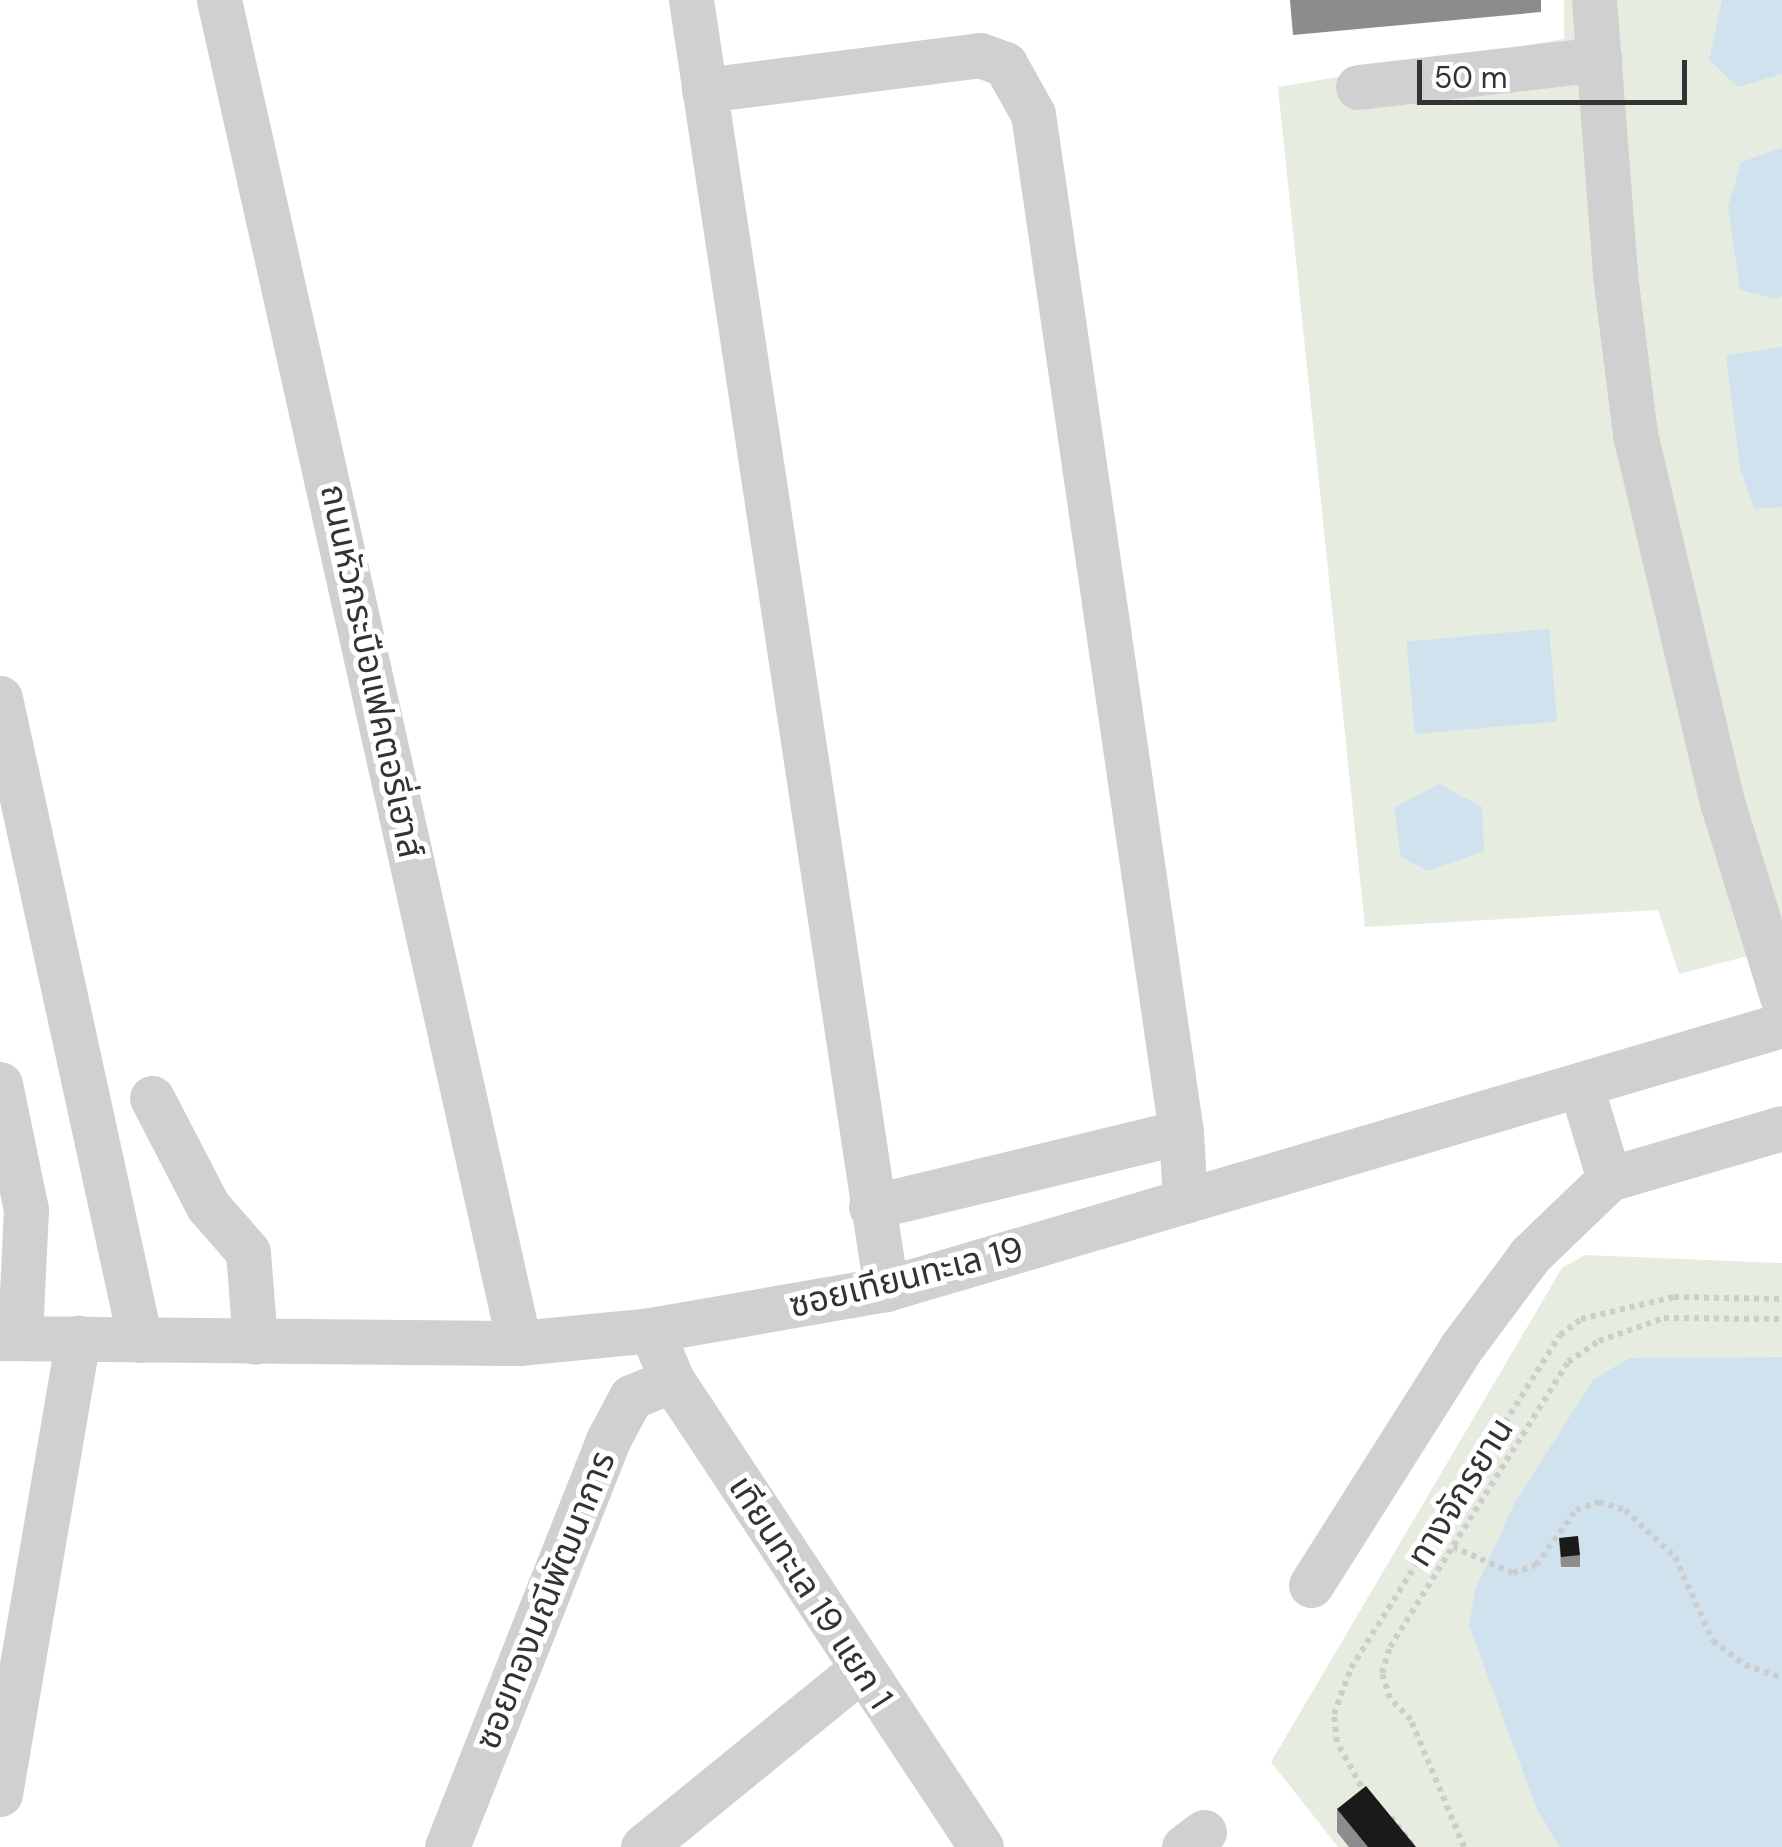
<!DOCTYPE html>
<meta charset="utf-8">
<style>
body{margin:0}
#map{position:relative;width:1782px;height:1847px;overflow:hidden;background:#fff;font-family:"DM Sans","Noto Sans Thai",sans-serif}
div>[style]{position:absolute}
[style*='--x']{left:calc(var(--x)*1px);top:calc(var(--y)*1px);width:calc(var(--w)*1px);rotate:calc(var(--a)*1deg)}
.green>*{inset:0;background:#e6ecdf}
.water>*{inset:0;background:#cfe2ee;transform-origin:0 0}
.path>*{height:6px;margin-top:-3px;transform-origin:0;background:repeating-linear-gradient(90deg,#cdcdcd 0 5px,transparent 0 10px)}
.minor>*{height:45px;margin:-22.5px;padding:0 22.5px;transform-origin:22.5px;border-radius:22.5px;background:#d0d0d0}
.wall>*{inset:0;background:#8c8c8c}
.building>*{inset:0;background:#1a1a1a;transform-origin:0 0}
span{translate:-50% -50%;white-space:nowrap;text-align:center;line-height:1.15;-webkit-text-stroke:10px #fff;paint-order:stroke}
.street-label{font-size:35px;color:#333}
.scale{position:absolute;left:1417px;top:60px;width:270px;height:45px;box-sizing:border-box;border:5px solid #333;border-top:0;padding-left:12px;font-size:30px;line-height:35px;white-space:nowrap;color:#333;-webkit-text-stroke:8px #fff;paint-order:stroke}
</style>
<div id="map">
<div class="green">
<i style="clip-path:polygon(1564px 0,1782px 0,1782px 947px,1679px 974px,1658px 910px,1365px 927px,1278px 87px,1564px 39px)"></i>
<i style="clip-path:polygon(1585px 1255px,1782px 1263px,1782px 1847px,1338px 1847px,1271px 1762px,1562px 1268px)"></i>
</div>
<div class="water">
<i style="clip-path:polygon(1722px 0,1782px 0,1782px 74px,1738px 87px,1709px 60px)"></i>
<i style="clip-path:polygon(1782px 148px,1782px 296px,1775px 299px,1740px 290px,1728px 207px,1741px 162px)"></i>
<i style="clip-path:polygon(1782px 347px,1782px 507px,1754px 509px,1740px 468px,1726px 355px)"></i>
<i style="left:1549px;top:629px;width:93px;height:143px;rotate:85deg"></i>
<i style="clip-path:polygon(1439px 784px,1482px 807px,1484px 851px,1428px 871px,1401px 857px,1394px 808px)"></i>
<i style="clip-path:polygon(evenodd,1782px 1357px,1782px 1847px,1560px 1847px,1537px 1809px,1469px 1626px,1475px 1590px,1514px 1504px,1593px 1380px,1629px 1358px,1782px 1357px,1578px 1547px,1580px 1567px,1561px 1568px,1559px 1551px,1578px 1547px)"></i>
</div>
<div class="path">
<i style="--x:1453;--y:1547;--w:65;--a:23.4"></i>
<i style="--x:1513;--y:1573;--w:24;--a:-19"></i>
<i style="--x:1536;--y:1565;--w:68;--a:-54"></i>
<i style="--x:1576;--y:1510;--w:24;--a:-19"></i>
<i style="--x:1599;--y:1502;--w:27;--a:17"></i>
<i style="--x:1625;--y:1510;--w:69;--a:43.2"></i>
<i style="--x:1675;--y:1557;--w:92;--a:65.7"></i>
<i style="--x:1713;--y:1641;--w:40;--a:37"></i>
<i style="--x:1745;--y:1665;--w:39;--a:19"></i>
<i style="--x:1366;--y:1795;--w:60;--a:-118.7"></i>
<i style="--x:1337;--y:1742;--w:28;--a:-96"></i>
<i style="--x:1334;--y:1714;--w:49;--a:-69.7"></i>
<i style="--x:1351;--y:1668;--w:393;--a:-57.9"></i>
<i style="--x:1560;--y:1335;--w:26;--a:-37"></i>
<i style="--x:1581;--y:1319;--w:96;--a:-13.3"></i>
<i style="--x:1674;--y:1297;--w:108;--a:1.1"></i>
<i style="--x:1391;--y:1817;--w:38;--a:53"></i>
<i style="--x:1464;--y:1847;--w:138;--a:-112.7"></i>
<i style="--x:1411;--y:1720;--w:30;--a:-134"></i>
<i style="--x:1390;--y:1698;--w:26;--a:-108"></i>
<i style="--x:1382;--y:1673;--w:27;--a:-73"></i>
<i style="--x:1390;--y:1647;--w:336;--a:-58"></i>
<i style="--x:1568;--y:1362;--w:37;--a:-34"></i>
<i style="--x:1599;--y:1341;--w:69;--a:-19.5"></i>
<i style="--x:1664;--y:1318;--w:118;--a:0.5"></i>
</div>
<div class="minor">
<i style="--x:219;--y:0;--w:1376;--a:77.41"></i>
<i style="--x:691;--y:0;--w:1304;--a:81.4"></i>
<i style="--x:1594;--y:0;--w:276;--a:85.6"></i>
<i style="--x:1615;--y:275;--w:160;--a:82.8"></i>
<i style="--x:1635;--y:434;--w:381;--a:76.7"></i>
<i style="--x:1723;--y:805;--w:201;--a:72.9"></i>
<i style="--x:1358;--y:87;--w:243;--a:-6.6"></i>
<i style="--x:704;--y:90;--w:278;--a:-7.2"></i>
<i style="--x:980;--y:55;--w:27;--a:20"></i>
<i style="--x:1005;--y:64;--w:57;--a:60.8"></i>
<i style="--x:1033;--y:114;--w:1029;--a:81.73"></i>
<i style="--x:1181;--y:1132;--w:69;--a:86.7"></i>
<i style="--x:0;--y:698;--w:657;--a:77.7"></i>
<i style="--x:0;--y:1084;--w:128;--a:78.3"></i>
<i style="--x:26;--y:1209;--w:129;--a:92.7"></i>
<i style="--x:152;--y:1098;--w:122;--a:62.6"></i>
<i style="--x:208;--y:1206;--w:61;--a:49"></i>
<i style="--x:248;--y:1252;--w:90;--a:85.6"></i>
<i style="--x:1609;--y:1179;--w:180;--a:-16.4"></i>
<i style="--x:871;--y:1207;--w:319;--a:-13.6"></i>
<i style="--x:651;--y:1330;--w:54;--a:67.2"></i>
<i style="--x:672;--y:1380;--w:560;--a:56.51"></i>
<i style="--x:0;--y:1338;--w:519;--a:0.55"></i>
<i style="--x:519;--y:1343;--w:133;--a:-5.6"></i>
<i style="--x:651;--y:1330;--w:239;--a:-9.9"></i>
<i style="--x:886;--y:1289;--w:934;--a:-16.42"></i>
<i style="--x:1311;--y:1585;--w:279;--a:-57.7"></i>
<i style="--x:1460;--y:1349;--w:117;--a:-53.3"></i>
<i style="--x:1530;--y:1255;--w:110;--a:-43.9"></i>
<i style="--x:1609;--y:1179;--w:97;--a:-106.8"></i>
<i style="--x:0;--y:1794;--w:463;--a:-80.3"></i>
<i style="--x:447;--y:1847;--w:438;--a:-68.4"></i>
<i style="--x:608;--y:1440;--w:49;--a:-61.9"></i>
<i style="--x:631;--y:1397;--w:44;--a:-22.5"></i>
<i style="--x:643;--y:1847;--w:281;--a:-39.2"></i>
<i style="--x:1184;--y:1847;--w:25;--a:-37"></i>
</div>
<div class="wall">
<i style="clip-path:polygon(1290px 0,1541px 0,1541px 12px,1293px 35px)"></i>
<i style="clip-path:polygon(1559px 1539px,1580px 1555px,1580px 1567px,1561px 1567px)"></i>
<i style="clip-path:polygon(1337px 1809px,1416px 1847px,1349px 1847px,1337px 1832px)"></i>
</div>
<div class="building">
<i style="left:1578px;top:1536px;width:19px;height:19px;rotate:84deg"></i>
<i style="clip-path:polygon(1366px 1786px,1416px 1847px,1368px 1847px,1337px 1809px)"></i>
</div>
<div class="street-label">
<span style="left:372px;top:671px;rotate:78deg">ถนนหัวกระบือแฟคตอรี่เฮาส์</span>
<span style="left:906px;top:1277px;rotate:-14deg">ซอยเทียนทะเล 19</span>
<span style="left:1460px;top:1492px;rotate:-58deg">ทางจักรยาน</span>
<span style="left:811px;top:1592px;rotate:57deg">เทียนทะเล 19 แยก 1</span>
<span style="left:545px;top:1600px;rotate:-68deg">ซอยทองมณีพัฒนาการ</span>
</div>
<div class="scale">50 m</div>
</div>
